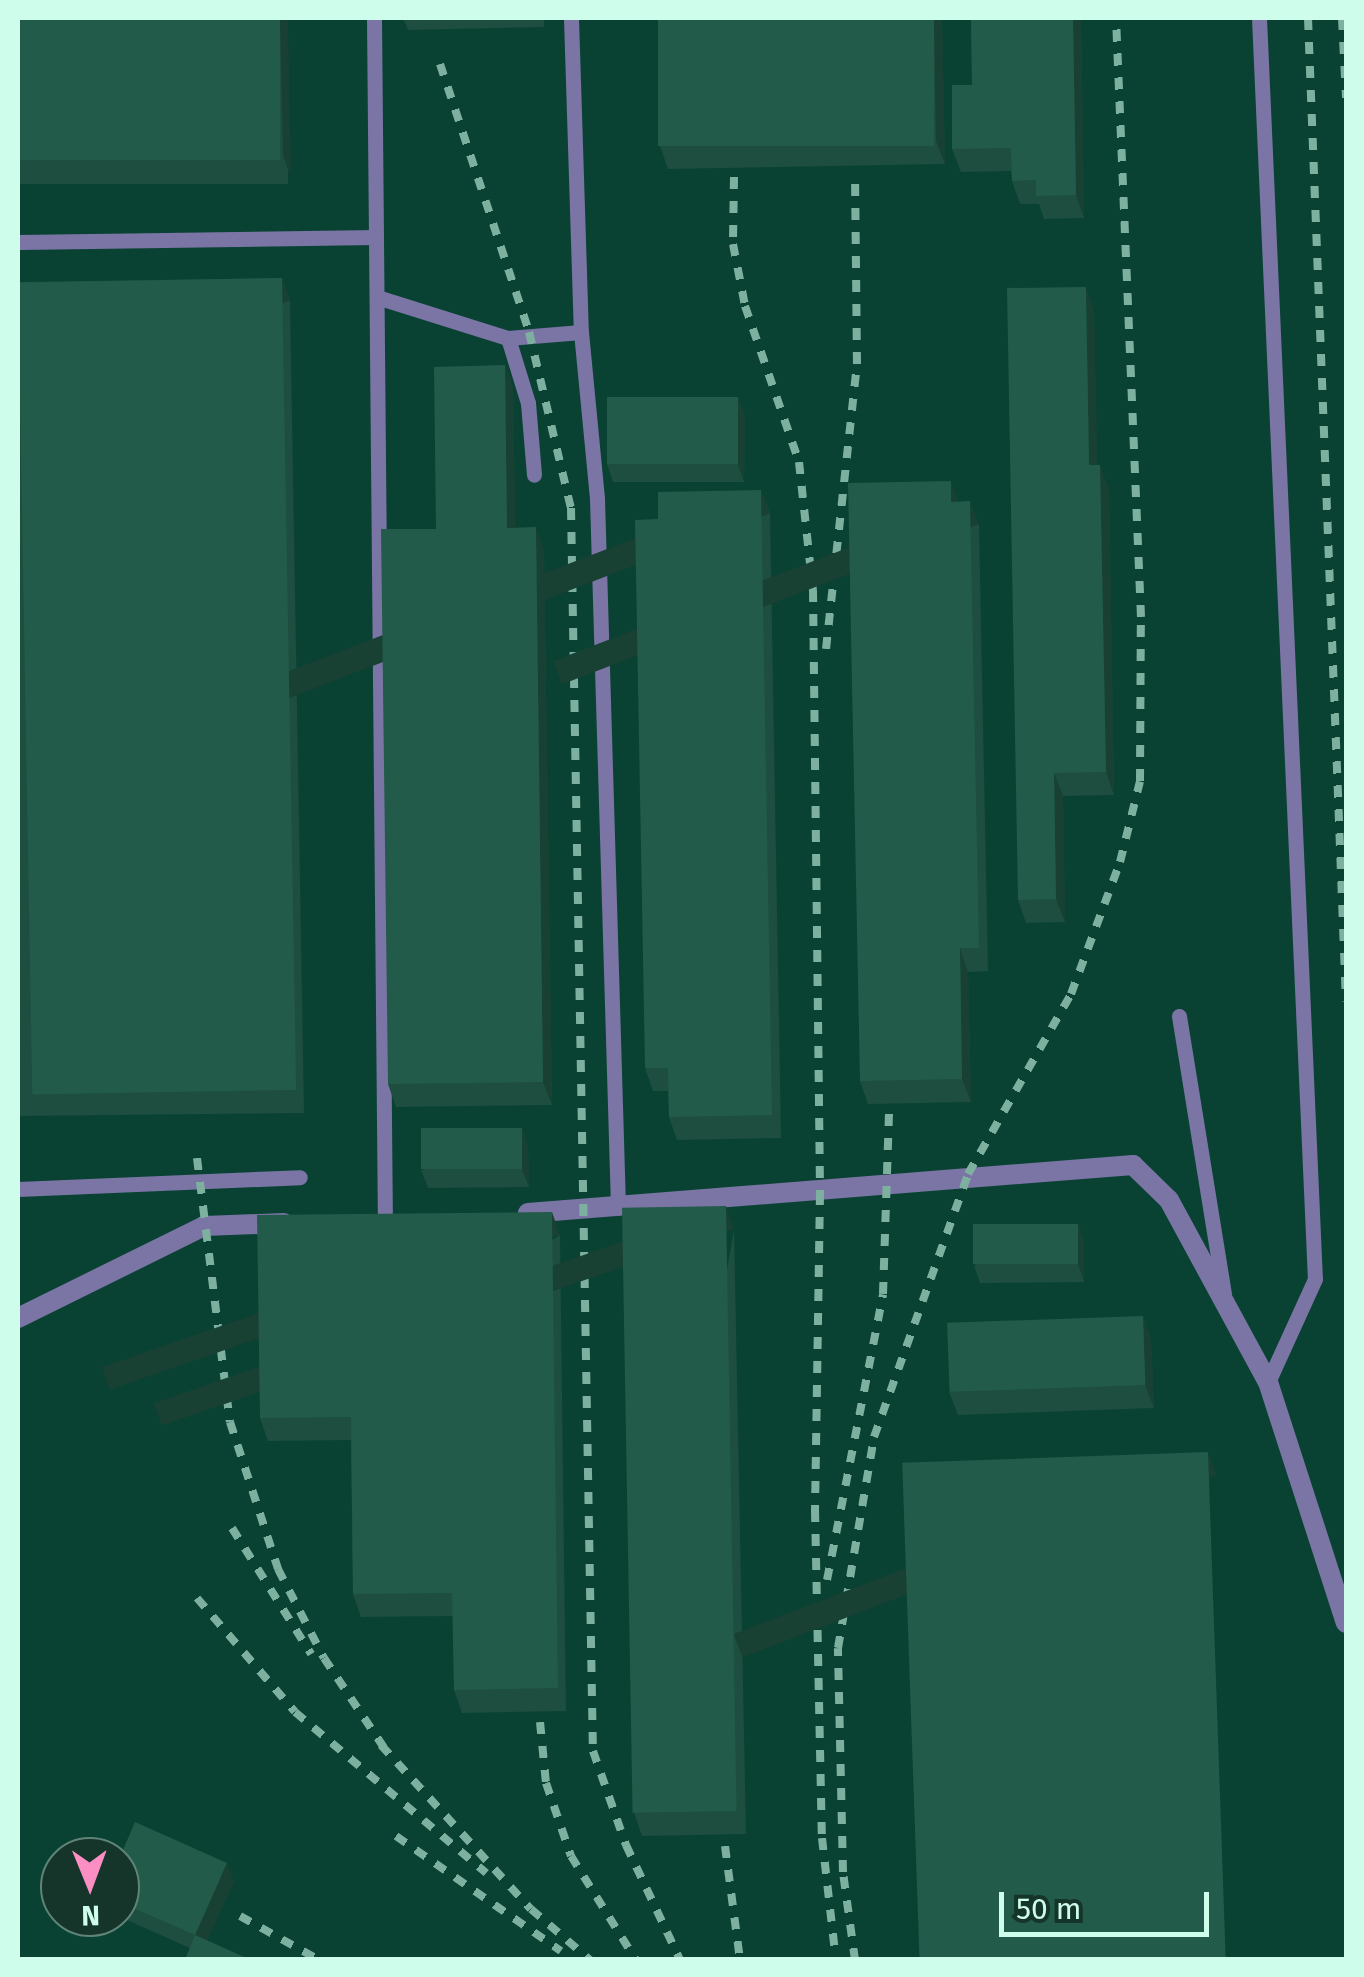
<!DOCTYPE html>
<style>
body{margin:0}
#map{position:relative;width:1364px;height:1977px;overflow:hidden;background:#094233;font-family:"Fira Sans",sans-serif}
div>[style]{position:absolute}
[style*='--x']{left:calc(var(--x)*1px);top:calc(var(--y)*1px);width:calc(var(--w)*1px);rotate:calc(var(--a)*1deg)}
.lane>*{height:15px;margin:-7.5px;padding:0 7.5px;transform-origin:7.5px;border-radius:7.5px;background:#7b75a6}
.street>*{height:20px;margin:-10px;padding:0 10px;transform-origin:10px;border-radius:10px;background:#7b75a6}
.rail>*{height:8px;margin-top:-4px;transform-origin:0;background:repeating-linear-gradient(90deg,#7eb0a0 0 12px,transparent 0 24px)}
.wall>*{inset:0;background:#1d4e3f;transform-origin:0 0}
.shaded-wall>*{inset:0;background:#184033;transform-origin:0 0}
.building>*{inset:0;background:#225b49;transform-origin:0 0}
span{translate:-50% -50%;white-space:nowrap;text-align:center;line-height:1.15;-webkit-text-stroke:10px #15342a;paint-order:stroke}
.frame{position:absolute;inset:0;border:20px solid #cffdeb;pointer-events:none}
.north{position:absolute;left:40px;top:1837px;width:100px;height:100px;box-sizing:border-box;background:#15342a;border:2px solid #5f8477;border-radius:50%;rotate:179deg;font-size:28px;font-weight:700;line-height:40px;text-align:center;color:#cffdeb}
.north::after{content:'';display:block;margin:auto;width:35px;height:45px;background:#fb8fc4;clip-path:polygon(50% 0,100% 100%,50% 72%,0 100%)}
.scale{position:absolute;left:999px;top:1892px;width:210px;height:45px;box-sizing:border-box;border:5px solid #cffdeb;border-top:0;padding-left:12px;font-size:30px;line-height:35px;white-space:nowrap;color:#cffdeb;-webkit-text-stroke:8px #15342a;paint-order:stroke}
</style>
<div id="map">
<div class="lane">
<i style="--x:374;--y:18;--w:1201;--a:89.48"></i>
<i style="--x:571;--y:18;--w:314;--a:88.2"></i>
<i style="--x:1259;--y:18;--w:1262;--a:87.46"></i>
<i style="--x:1315;--y:1279;--w:113;--a:114.5"></i>
<i style="--x:18;--y:242;--w:358;--a:-0.8"></i>
<i style="--x:377;--y:297;--w:137;--a:17.4"></i>
<i style="--x:508;--y:338;--w:73;--a:-4.7"></i>
<i style="--x:581;--y:332;--w:168;--a:84.5"></i>
<i style="--x:597;--y:499;--w:709;--a:88.3"></i>
<i style="--x:508;--y:338;--w:68;--a:72.9"></i>
<i style="--x:528;--y:403;--w:72;--a:85.2"></i>
<i style="--x:1179;--y:1016;--w:281;--a:80.8"></i>
<i style="--x:18;--y:1189;--w:282;--a:-2.4"></i>
</div>
<div class="street">
<i style="--x:528;--y:1213;--w:607;--a:-4.54"></i>
<i style="--x:1133;--y:1165;--w:50;--a:44.2"></i>
<i style="--x:1169;--y:1200;--w:207;--a:61.5"></i>
<i style="--x:1268;--y:1382;--w:253;--a:72.1"></i>
<i style="--x:18;--y:1318;--w:208;--a:-26.3"></i>
<i style="--x:204;--y:1226;--w:80;--a:-2.1"></i>
</div>
<div class="rail">
<i style="--x:1308;--y:18;--w:984;--a:87.79"></i>
<i style="--x:1342;--y:18;--w:80;--a:87.1"></i>
<i style="--x:440;--y:64;--w:282;--a:71.6"></i>
<i style="--x:529;--y:332;--w:181;--a:76.6"></i>
<i style="--x:571;--y:508;--w:1243;--a:88.99"></i>
<i style="--x:593;--y:1751;--w:100;--a:70.7"></i>
<i style="--x:626;--y:1845;--w:127;--a:64.8"></i>
<i style="--x:734;--y:177;--w:67;--a:90.9"></i>
<i style="--x:733;--y:244;--w:63;--a:79"></i>
<i style="--x:745;--y:306;--w:165;--a:70.9"></i>
<i style="--x:799;--y:462;--w:129;--a:83.8"></i>
<i style="--x:813;--y:590;--w:603;--a:89.33"></i>
<i style="--x:820;--y:1193;--w:317;--a:90.9"></i>
<i style="--x:815;--y:1510;--w:328;--a:88.8"></i>
<i style="--x:822;--y:1838;--w:123;--a:83.5"></i>
<i style="--x:826;--y:649;--w:287;--a:-83.8"></i>
<i style="--x:857;--y:364;--w:192;--a:-90.6"></i>
<i style="--x:197;--y:1158;--w:266;--a:82.9"></i>
<i style="--x:230;--y:1422;--w:155;--a:71.9"></i>
<i style="--x:278;--y:1569;--w:100;--a:62.7"></i>
<i style="--x:324;--y:1658;--w:117;--a:56.2"></i>
<i style="--x:232;--y:1528;--w:149;--a:57.9"></i>
<i style="--x:827;--y:1580;--w:291;--a:-78.9"></i>
<i style="--x:883;--y:1294;--w:184;--a:-88.1"></i>
<i style="--x:197;--y:1598;--w:150;--a:49.3"></i>
<i style="--x:295;--y:1712;--w:250;--a:40.1"></i>
<i style="--x:540;--y:1722;--w:61;--a:84.4"></i>
<i style="--x:546;--y:1783;--w:77;--a:71.1"></i>
<i style="--x:571;--y:1856;--w:123;--a:58"></i>
<i style="--x:381;--y:1745;--w:222;--a:47.6"></i>
<i style="--x:531;--y:1909;--w:78;--a:40.8"></i>
<i style="--x:396;--y:1836;--w:201;--a:34.9"></i>
<i style="--x:725;--y:1846;--w:115;--a:82.5"></i>
<i style="--x:240;--y:1916;--w:90;--a:29.1"></i>
<i style="--x:855;--y:1960;--w:89;--a:-97.8"></i>
<i style="--x:843;--y:1872;--w:224;--a:-91.3"></i>
<i style="--x:838;--y:1648;--w:214;--a:-80.3"></i>
<i style="--x:874;--y:1437;--w:279;--a:-70.3"></i>
<i style="--x:968;--y:1174;--w:207;--a:-60.2"></i>
<i style="--x:1071;--y:994;--w:141;--a:-69.6"></i>
<i style="--x:1120;--y:862;--w:83;--a:-76.1"></i>
<i style="--x:1140;--y:781;--w:164;--a:-89.7"></i>
<i style="--x:1141;--y:617;--w:600;--a:-92.39"></i>
</div>
<div class="wall">
<i style="left:18px;top:18px;width:270px;height:166px"></i>
<i style="clip-path:polygon(403px 18px,544px 18px,544px 27px,408px 30px)"></i>
<i style="clip-path:polygon(942px 18px,945px 164px,668px 169px,660px 146px)"></i>
<i style="clip-path:polygon(971px 18px,1081px 18px,1084px 218px,1044px 219px,1039px 204px,1020px 204px,1012px 181px,1011px 171px,961px 172px,952px 149px,972px 85px)"></i>
<i style="clip-path:polygon(282px 278px,290px 301px,304px 1113px,18px 1116px,18px 282px)"></i>
<i style="clip-path:polygon(1094px 310px,1097px 465px,1109px 488px,1114px 795px,1063px 796px,1065px 922px,1026px 923px,1018px 900px)"></i>
<i style="clip-path:polygon(505px 365px,513px 388px,515px 527px,544px 550px,552px 1105px,396px 1107px,388px 1084px,436px 529px)"></i>
<i style="clip-path:polygon(738px 398px,745px 416px,744px 482px,613px 482px,607px 464px)"></i>
<i style="clip-path:polygon(761px 490px,770px 513px,781px 1138px,677px 1140px,669px 1117px,668px 1091px,653px 1091px,645px 1068px,658px 519px)"></i>
<i style="clip-path:polygon(958px 502px,979px 524px,988px 971px,968px 972px,971px 1102px,868px 1104px,860px 1081px)"></i>
<i style="clip-path:polygon(528px 1146px,529px 1187px,428px 1188px,421px 1170px)"></i>
<i style="clip-path:polygon(1078px 1224px,1084px 1241px,1084px 1282px,980px 1283px,974px 1265px)"></i>
<i style="clip-path:polygon(734px 1229px,746px 1834px,642px 1836px,634px 1813px)"></i>
<i style="clip-path:polygon(560px 1235px,566px 1711px,462px 1713px,454px 1690px,453px 1616px,361px 1617px,353px 1594px,351px 1440px,268px 1441px,260px 1418px)"></i>
<i style="clip-path:polygon(1143px 1316px,1151px 1339px,1154px 1408px,958px 1415px,949px 1392px)"></i>
<i style="clip-path:polygon(120px 1857px,234px 1881px,207px 1940px,190px 1948px,120px 1917px)"></i>
</div>
<div class="shaded-wall">
<i style="clip-path:polygon(280px 18px,288px 18px,291px 178px,283px 155px)"></i>
<i style="clip-path:polygon(934px 18px,942px 18px,945px 164px,936px 141px)"></i>
<i style="clip-path:polygon(1073px 18px,1081px 18px,1084px 218px,1076px 195px)"></i>
<i style="left:282px;top:278px;width:24px;height:812px;rotate:71deg"></i>
<i style="clip-path:polygon(1086px 287px,1094px 310px,1098px 488px,1089px 465px)"></i>
<i style="clip-path:polygon(505px 365px,513px 388px,516px 551px,507px 528px)"></i>
<i style="clip-path:polygon(738px 398px,745px 416px,744px 482px,738px 465px)"></i>
<i style="clip-path:polygon(1100px 465px,1109px 488px,1114px 795px,1106px 772px)"></i>
<i style="clip-path:polygon(951px 481px,959px 504px,951px 502px)"></i>
<i style="left:761px;top:490px;width:25px;height:625px;rotate:69deg"></i>
<i style="left:970px;top:501px;width:25px;height:447px;rotate:69deg"></i>
<i style="clip-path:polygon(536px 527px,544px 550px,552px 1105px,543px 1082px)"></i>
<i style="clip-path:polygon(1054px 773px,1063px 796px,1065px 922px,1056px 899px)"></i>
<i style="clip-path:polygon(960px 948px,968px 972px,971px 1102px,962px 1079px)"></i>
<i style="clip-path:polygon(522px 1128px,528px 1146px,529px 1187px,522px 1169px)"></i>
<i style="left:726px;top:1206px;width:24px;height:605px;rotate:71deg"></i>
<i style="left:552px;top:1212px;width:24px;height:476px;rotate:71deg"></i>
<i style="clip-path:polygon(1078px 1224px,1084px 1241px,1084px 1282px,1078px 1264px)"></i>
<i style="clip-path:polygon(1143px 1316px,1151px 1339px,1154px 1408px,1145px 1385px)"></i>
<i style="left:1208px;top:1452px;width:25px;height:508px;rotate:69deg"></i>
<i style="clip-path:polygon(227px 1863px,234px 1881px,202px 1953px,195px 1935px)"></i>
</div>
<div class="building">
<i style="left:18px;top:18px;width:262px;height:142px"></i>
<i style="left:658px;top:18px;width:276px;height:128px"></i>
<i style="clip-path:polygon(971px 18px,1073px 18px,1076px 195px,1036px 196px,1036px 180px,1012px 181px,1011px 148px,952px 149px,952px 85px,972px 85px)"></i>
<i style="left:282px;top:278px;width:812px;height:264px;rotate:89deg"></i>
<i style="clip-path:polygon(1086px 287px,1089px 465px,1100px 465px,1106px 772px,1054px 773px,1056px 899px,1018px 900px,1007px 288px)"></i>
<i style="clip-path:polygon(505px 365px,507px 528px,536px 527px,543px 1082px,388px 1084px,381px 529px,436px 529px,434px 367px)"></i>
<i style="left:607px;top:397px;width:131px;height:67px"></i>
<i style="clip-path:polygon(951px 481px,951px 502px,970px 501px,979px 948px,960px 948px,962px 1079px,860px 1081px,848px 483px)"></i>
<i style="clip-path:polygon(761px 490px,772px 1115px,669px 1117px,668px 1068px,645px 1068px,635px 520px,658px 519px,658px 492px)"></i>
<i style="left:522px;top:1128px;width:41px;height:101px;rotate:90deg"></i>
<i style="left:726px;top:1206px;width:605px;height:104px;rotate:89deg"></i>
<i style="clip-path:polygon(552px 1212px,558px 1688px,454px 1690px,452px 1593px,353px 1594px,351px 1417px,260px 1418px,257px 1215px)"></i>
<i style="left:1078px;top:1224px;width:40px;height:105px;rotate:90deg"></i>
<i style="left:1143px;top:1316px;width:69px;height:196px;rotate:88deg"></i>
<i style="left:1208px;top:1452px;width:508px;height:306px;rotate:88deg"></i>
<i style="clip-path:polygon(135px 1822px,227px 1863px,195px 1935px,120px 1902px,120px 1857px)"></i>
<i style="clip-path:polygon(195px 1935px,251px 1960px,185px 1960px)"></i>
</div>
<div class="frame"></div>
<div class="north">N</div>
<div class="scale">50 m</div>
</div>
